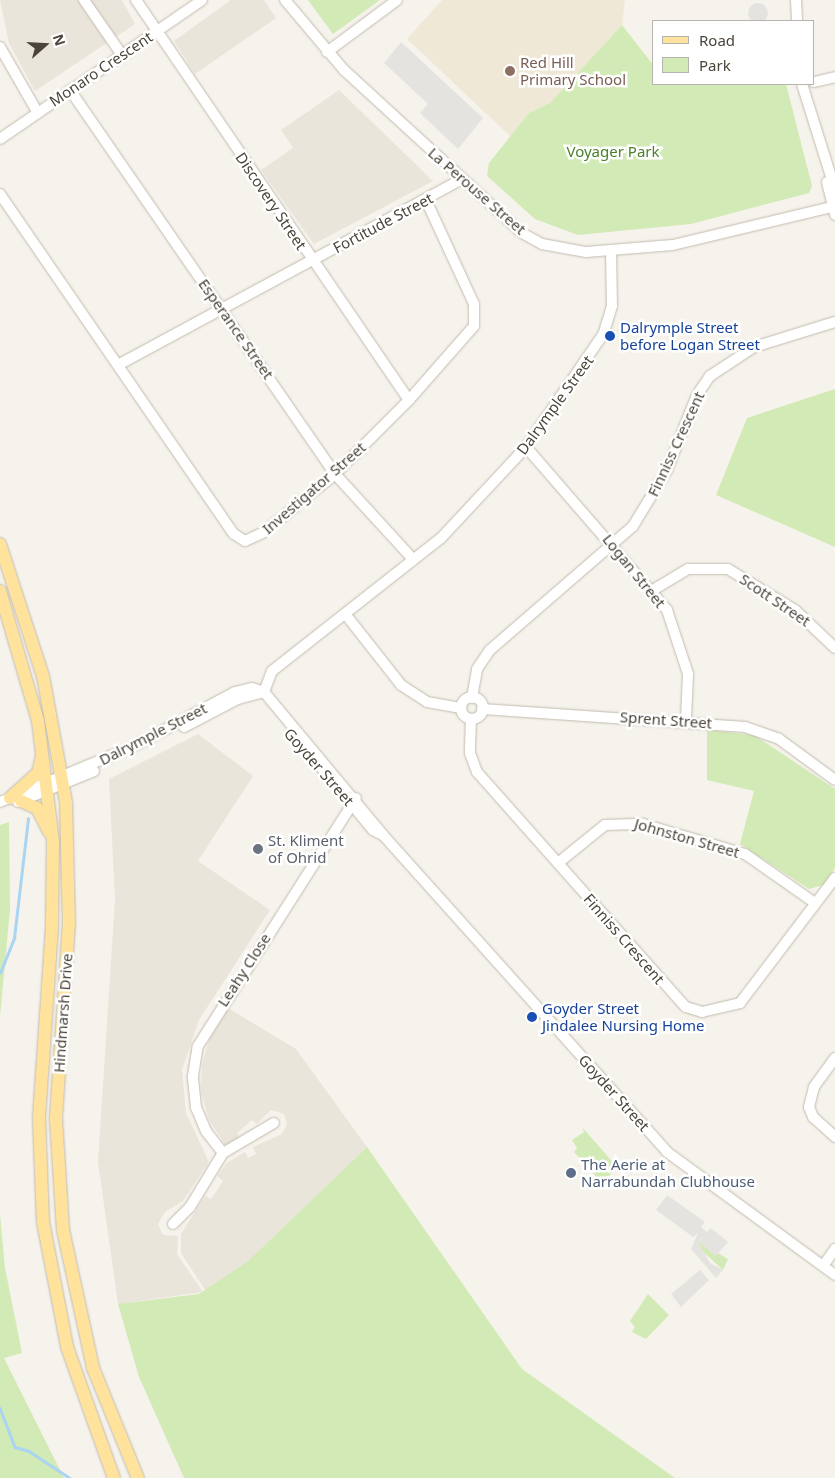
<!DOCTYPE html>
<style>
body{margin:0}
#map{position:relative;width:835px;height:1478px;overflow:hidden;background:#f6f3ec;font-family:"Noto Sans",sans-serif}
div>[style]{position:absolute}
[style*='--x']{left:calc(var(--x)*1px);top:calc(var(--y)*1px);width:calc(var(--w)*1px);rotate:calc(var(--a)*1deg)}
.residential>*{inset:0;background:#eae5da}
.education>*{inset:0;background:#efe8d6}
.green>*{inset:0;background:#d2eab5}
.parking>*{inset:0;background:#e5e3e0}
.round{border-radius:50%}
.stream>*{height:2.5px;margin:-1.25px;padding:0 1.25px;transform-origin:1.25px;border-radius:1.25px;background:#a9d4f2}
.roads{filter:drop-shadow(0 0 1px #c2bbae) drop-shadow(0 0 1px #c2bbae)}
.minor>*{height:10px;margin:-5px;padding:0 5px;transform-origin:5px;border-radius:5px;background:#fff}
.minor>.ring{margin:-5px;padding:0;box-sizing:content-box;background:none;border:10px solid #fff;border-radius:50%}
.major>*{height:12px;margin:-6px;padding:0 6px;transform-origin:6px;border-radius:6px;background:#ffe39c}
.dots>*{width:14px;height:14px;translate:-50% -50%;box-sizing:border-box;border:2px solid #fff;border-radius:50%}
span{translate:-50% -50%;white-space:nowrap;text-align:center;line-height:1.15;-webkit-text-stroke:5px #fff;paint-order:stroke}
.education-label{font-size:15px;color:#785e54}
.left{translate:0 -50%;text-align:left}
.street-label{font-size:15px;color:#4b4439}
.park-label{font-size:15px;color:#4a7f2a}
.transit-label{font-size:15px;color:#164399}
.worship-label{font-size:15px;color:#5b616d}
.service-label{font-size:15px;color:#4e5e75}
.legend{position:absolute;left:652px;top:20px;width:162px;height:65px;box-sizing:border-box;background:#fff;border:1px solid #b7b4b0;margin:0;padding:6px 9px;list-style:none;font-size:15px;color:#4b4439}
.legend li{display:flex;align-items:center;gap:10px;height:25px}
.legend b{width:25px;border:1px solid #b7b4b0}
.north{position:absolute;left:20px;top:20px;width:50px;height:50px;-webkit-text-stroke:4px #fff;paint-order:stroke;rotate:71deg;font-size:14px;font-weight:700;line-height:20px;text-align:center;color:#4b4439}
.north::after{content:'';display:block;margin:auto;width:18px;height:22px;background:#4b4439;clip-path:polygon(50% 0,100% 100%,50% 72%,0 100%)}
</style>
<div id="map">
<div class="residential">
<i style="clip-path:polygon(0 0,122px 0,135px 24px,35px 91px,9px 43px)"></i>
<i style="clip-path:polygon(231px 0,264px 0,276px 18px,195px 74px,174px 41px)"></i>
<i style="clip-path:polygon(339px 90px,433px 181px,314px 244px,261px 170px,293px 148px,281px 130px)"></i>
<i style="clip-path:polygon(198px 734px,253px 776px,198px 861px,270px 910px,199px 1020px,182px 1070px,186px 1113px,209px 1162px,183px 1201px,165px 1212px,158px 1224px,163px 1235px,178px 1236px,177px 1254px,203px 1292px,118px 1304px,98px 1162px,115px 899px,109px 779px)"></i>
<i style="clip-path:polygon(228px 1008px,296px 1049px,367px 1147px,248px 1261px,205px 1290px,181px 1253px,181px 1234px,205px 1196px,211px 1199px,223px 1181px,217px 1176px,228px 1162px,245px 1152px,248px 1158px,256px 1154px,253px 1147px,282px 1134px,287px 1124px,284px 1114px,271px 1110px,257px 1124px,252px 1120px,237px 1133px,240px 1138px,226px 1146px,209px 1120px,201px 1091px,202px 1065px,209px 1040px)"></i>
</div>
<div class="education">
<i style="clip-path:polygon(442px 0,625px 0,622px 25px,550px 103px,529px 113px,511px 137px,407px 39px)"></i>
</div>
<div class="green">
<i style="clip-path:polygon(308px 0,380px 0,333px 34px)"></i>
<i style="clip-path:polygon(622px 25px,654px 66px,654px 84px,786px 84px,812px 186px,809px 193px,691px 224px,578px 235px,535px 219px,487px 176px,489px 163px,529px 113px,550px 103px)"></i>
<i style="clip-path:polygon(835px 389px,835px 547px,716px 495px,747px 418px)"></i>
<i style="clip-path:polygon(707px 730px,754px 735px,835px 789px,835px 868px,823px 885px,809px 889px,740px 844px,754px 791px,707px 780px)"></i>
<i style="clip-path:polygon(9px 822px,10px 909px,0 1017px,0 825px)"></i>
<i style="clip-path:polygon(582px 1127px,617px 1167px,602px 1183px,574px 1152px,577px 1148px,572px 1140px,584px 1132px)"></i>
<i style="clip-path:polygon(367px 1147px,522px 1369px,675px 1478px,184px 1478px,139px 1377px,118px 1304px,199px 1294px,248px 1261px)"></i>
<i style="clip-path:polygon(0 1214px,5px 1268px,22px 1353px,4px 1358px,64px 1478px,0 1478px)"></i>
<i style="clip-path:polygon(702px 1237px,699px 1242px,728px 1259px,723px 1270px,698px 1247px,698px 1242px)"></i>
<i style="clip-path:polygon(648px 1294px,669px 1315px,646px 1339px,632px 1332px,635px 1327px,630px 1321px)"></i>
</div>
<div class="parking">
<i class="round" style="left:748px;top:3px;width:20px;height:20px"></i>
<i style="clip-path:polygon(401px 42px,483px 118px,458px 149px,420px 113px,428px 104px,384px 63px)"></i>
<i style="clip-path:polygon(667px 1195px,705px 1222px,701px 1227px,707px 1232px,711px 1228px,728px 1242px,716px 1256px,699px 1242px,702px 1237px,698px 1242px,710px 1263px,723px 1270px,716px 1278px,691px 1249px,698px 1233px,693px 1237px,656px 1210px)"></i>
<i style="clip-path:polygon(700px 1270px,709px 1280px,681px 1307px,671px 1294px)"></i>
</div>
<div class="stream">
<i style="--x:0;--y:973;--w:38;--a:-68"></i>
<i style="--x:14;--y:938;--w:120;--a:-83.3"></i>
<i style="--x:0;--y:1408;--w:42;--a:69"></i>
<i style="--x:15;--y:1447;--w:15;--a:16"></i>
<i style="--x:29;--y:1451;--w:49;--a:33.4"></i>
</div>
<div class="roads">
<div class="minor">
<i style="--x:84;--y:0;--w:67;--a:55.4"></i>
<i style="--x:136;--y:0;--w:484;--a:55.7"></i>
<i style="--x:285;--y:0;--w:92;--a:49.9"></i>
<i style="--x:344;--y:70;--w:241;--a:42.5"></i>
<i style="--x:522;--y:233;--w:23;--a:29"></i>
<i style="--x:542;--y:244;--w:45;--a:10.3"></i>
<i style="--x:586;--y:252;--w:87;--a:-4.6"></i>
<i style="--x:673;--y:245;--w:167;--a:-13.5"></i>
<i style="--x:796;--y:0;--w:21;--a:87"></i>
<i style="--x:0;--y:47;--w:76;--a:60.1"></i>
<i style="--x:327;--y:52;--w:87;--a:-36.6"></i>
<i style="--x:814;--y:82;--w:22;--a:-13"></i>
<i style="--x:802;--y:84;--w:110;--a:72.6"></i>
<i style="--x:70;--y:90;--w:467;--a:55.4"></i>
<i style="--x:335;--y:474;--w:115;--a:47.5"></i>
<i style="--x:0;--y:139;--w:245;--a:-34.5"></i>
<i style="--x:827;--y:182;--w:34;--a:76"></i>
<i style="--x:0;--y:194;--w:413;--a:55.5"></i>
<i style="--x:234;--y:534;--w:13;--a:32"></i>
<i style="--x:245;--y:541;--w:21;--a:-25"></i>
<i style="--x:264;--y:532;--w:92;--a:-39.2"></i>
<i style="--x:335;--y:474;--w:105;--a:-45"></i>
<i style="--x:409;--y:400;--w:98;--a:-48.7"></i>
<i style="--x:474;--y:326;--w:22;--a:-90"></i>
<i style="--x:474;--y:304;--w:115;--a:-114.8"></i>
<i style="--x:611;--y:250;--w:56;--a:89"></i>
<i style="--x:612;--y:306;--w:28;--a:107"></i>
<i style="--x:604;--y:333;--w:138;--a:124.4"></i>
<i style="--x:526;--y:447;--w:125;--a:133"></i>
<i style="--x:441;--y:538;--w:215;--a:141.8"></i>
<i style="--x:272;--y:671;--w:22;--a:111"></i>
<i style="--x:264;--y:692;--w:186;--a:50.2"></i>
<i style="--x:383;--y:835;--w:426;--a:48.1"></i>
<i style="--x:667;--y:1152;--w:208;--a:36.2"></i>
<i style="--x:118;--y:365;--w:391;--a:-28.4"></i>
<i style="--x:526;--y:447;--w:216;--a:49.1"></i>
<i style="--x:667;--y:610;--w:67;--a:71.8"></i>
<i style="--x:688;--y:674;--w:46;--a:92.5"></i>
<i style="--x:653;--y:590;--w:41;--a:-31"></i>
<i style="--x:688;--y:569;--w:40;--a:0"></i>
<i style="--x:728;--y:569;--w:79;--a:31.5"></i>
<i style="--x:795;--y:610;--w:55;--a:43.5"></i>
<i style="--x:346;--y:615;--w:89;--a:51.8"></i>
<i style="--x:401;--y:685;--w:31;--a:33"></i>
<i style="--x:427;--y:702;--w:35;--a:10"></i>
<i class="ring" style="left:461px;top:697px;width:12px;height:12px"></i>
<i style="--x:472;--y:698;--w:29;--a:-80"></i>
<i style="--x:477;--y:669;--w:23;--a:-56"></i>
<i style="--x:490;--y:650;--w:189;--a:-40.9"></i>
<i style="--x:633;--y:526;--w:66;--a:-58.7"></i>
<i style="--x:667;--y:470;--w:81;--a:-68.2"></i>
<i style="--x:697;--y:395;--w:23;--a:-56"></i>
<i style="--x:710;--y:376;--w:53;--a:-33.4"></i>
<i style="--x:754;--y:347;--w:85;--a:-17.2"></i>
<i style="--x:482;--y:709;--w:264;--a:3.9"></i>
<i style="--x:745;--y:727;--w:36;--a:19"></i>
<i style="--x:779;--y:739;--w:69;--a:36.2"></i>
<i style="--x:471;--y:719;--w:34;--a:92"></i>
<i style="--x:470;--y:753;--w:20;--a:70"></i>
<i style="--x:477;--y:772;--w:314;--a:48.4"></i>
<i style="--x:686;--y:1007;--w:17;--a:17"></i>
<i style="--x:702;--y:1012;--w:39;--a:-13"></i>
<i style="--x:740;--y:1003;--w:157;--a:-52.8"></i>
<i style="--x:184;--y:727;--w:61;--a:-27.4"></i>
<i style="--x:238;--y:699;--w:27;--a:-15"></i>
<i style="--x:315;--y:760;--w:91;--a:50.4"></i>
<i style="--x:373;--y:830;--w:11;--a:27"></i>
<i style="--x:0;--y:802;--w:147;--a:-22.7"></i>
<i style="--x:136;--y:745;--w:112;--a:-28.2"></i>
<i style="--x:235;--y:692;--w:17;--a:-13"></i>
<i style="--x:252;--y:688;--w:13;--a:18"></i>
<i style="--x:18;--y:802;--w:82;--a:-22.2"></i>
<i style="--x:558;--y:863;--w:60;--a:-39"></i>
<i style="--x:605;--y:825;--w:38;--a:-2"></i>
<i style="--x:643;--y:824;--w:106;--a:16.4"></i>
<i style="--x:745;--y:854;--w:85;--a:35"></i>
<i style="--x:835;--y:1058;--w:36;--a:126"></i>
<i style="--x:814;--y:1087;--w:21;--a:104"></i>
<i style="--x:809;--y:1107;--w:11;--a:68"></i>
<i style="--x:813;--y:1117;--w:30;--a:42"></i>
<i style="--x:223;--y:1153;--w:28;--a:-128"></i>
<i style="--x:206;--y:1131;--w:26;--a:-113"></i>
<i style="--x:196;--y:1107;--w:31;--a:-96"></i>
<i style="--x:193;--y:1076;--w:30;--a:-81"></i>
<i style="--x:198;--y:1046;--w:294;--a:-57.5"></i>
<i style="--x:223;--y:1153;--w:59;--a:-30.5"></i>
<i style="--x:173;--y:1224;--w:24;--a:-45"></i>
<i style="--x:190;--y:1207;--w:63;--a:-58.6"></i>
<i style="--x:823;--y:1266;--w:21;--a:-55"></i>
</div>
<div class="major">
<i style="--x:0;--y:544;--w:139;--a:72"></i>
<i style="--x:43;--y:676;--w:129;--a:79.7"></i>
<i style="--x:66;--y:803;--w:119;--a:88.6"></i>
<i style="--x:69;--y:922;--w:197;--a:93.8"></i>
<i style="--x:56;--y:1119;--w:111;--a:86.4"></i>
<i style="--x:63;--y:1230;--w:141;--a:77.7"></i>
<i style="--x:93;--y:1368;--w:119;--a:67.8"></i>
<i style="--x:0;--y:591;--w:135;--a:73.7"></i>
<i style="--x:38;--y:721;--w:121;--a:82.9"></i>
<i style="--x:53;--y:841;--w:86;--a:90.7"></i>
<i style="--x:52;--y:927;--w:191;--a:93.9"></i>
<i style="--x:39;--y:1118;--w:104;--a:87.8"></i>
<i style="--x:43;--y:1222;--w:127;--a:79.1"></i>
<i style="--x:67;--y:1347;--w:139;--a:70.3"></i>
<i style="--x:10;--y:798;--w:38;--a:-42"></i>
<i style="--x:38;--y:773;--w:17;--a:-77"></i>
<i style="--x:21;--y:801;--w:17;--a:24"></i>
<i style="--x:37;--y:808;--w:27;--a:63"></i>
</div>
</div>
<div class="dots">
<i style="left:510px;top:71px;background:#8d6e63"></i>
<i style="left:610px;top:336px;background:#1a4fb4"></i>
<i style="left:258px;top:849px;background:#6b7280"></i>
<i style="left:532px;top:1017px;background:#1a4fb4"></i>
<i style="left:571px;top:1173px;background:#5c6f8a"></i>
</div>
<div class="education-label">
<span class="left" style="left:520px;top:71px">Red Hill<br>Primary School</span>
</div>
<div class="street-label">
<span style="left:101px;top:69px;rotate:-34deg">Monaro Crescent</span>
<span style="left:477px;top:191px;rotate:41deg">La Perouse Street</span>
<span style="left:271px;top:201px;rotate:56deg">Discovery Street</span>
<span style="left:383px;top:223px;rotate:-28deg">Fortitude Street</span>
<span style="left:236px;top:329px;rotate:55deg">Esperance Street</span>
<span style="left:555px;top:405px;rotate:-54deg">Dalrymple Street</span>
<span style="left:676px;top:444px;rotate:-65deg">Finniss Crescent</span>
<span style="left:314px;top:488px;rotate:-41deg">Investigator Street</span>
<span style="left:634px;top:571px;rotate:51deg">Logan Street</span>
<span style="left:775px;top:600px;rotate:34deg">Scott Street</span>
<span style="left:666px;top:720px;rotate:4deg">Sprent Street</span>
<span style="left:153px;top:734px;rotate:-27deg">Dalrymple Street</span>
<span style="left:319px;top:767px;rotate:49deg">Goyder Street</span>
<span style="left:687px;top:838px;rotate:16deg">Johnston Street</span>
<span style="left:624px;top:939px;rotate:49deg">Finniss Crescent</span>
<span style="left:244px;top:970px;rotate:-57deg">Leahy Close</span>
<span style="left:63px;top:1013px;rotate:-86deg">Hindmarsh Drive</span>
<span style="left:614px;top:1093px;rotate:48deg">Goyder Street</span>
</div>
<div class="park-label">
<span style="left:613px;top:152px">Voyager Park</span>
</div>
<div class="transit-label">
<span class="left" style="left:620px;top:336px">Dalrymple Street<br>before Logan Street</span>
<span class="left" style="left:542px;top:1017px">Goyder Street<br>Jindalee Nursing Home</span>
</div>
<div class="worship-label">
<span class="left" style="left:268px;top:849px">St. Kliment<br>of Ohrid</span>
</div>
<div class="service-label">
<span class="left" style="left:581px;top:1173px">The Aerie at<br>Narrabundah Clubhouse</span>
</div>
<ul class="legend">
<li><b style="height:6px;background:#ffe39c"></b>Road</li>
<li><b style="height:14px;background:#d2eab5"></b>Park</li>
</ul>
<div class="north">N</div>
</div>
